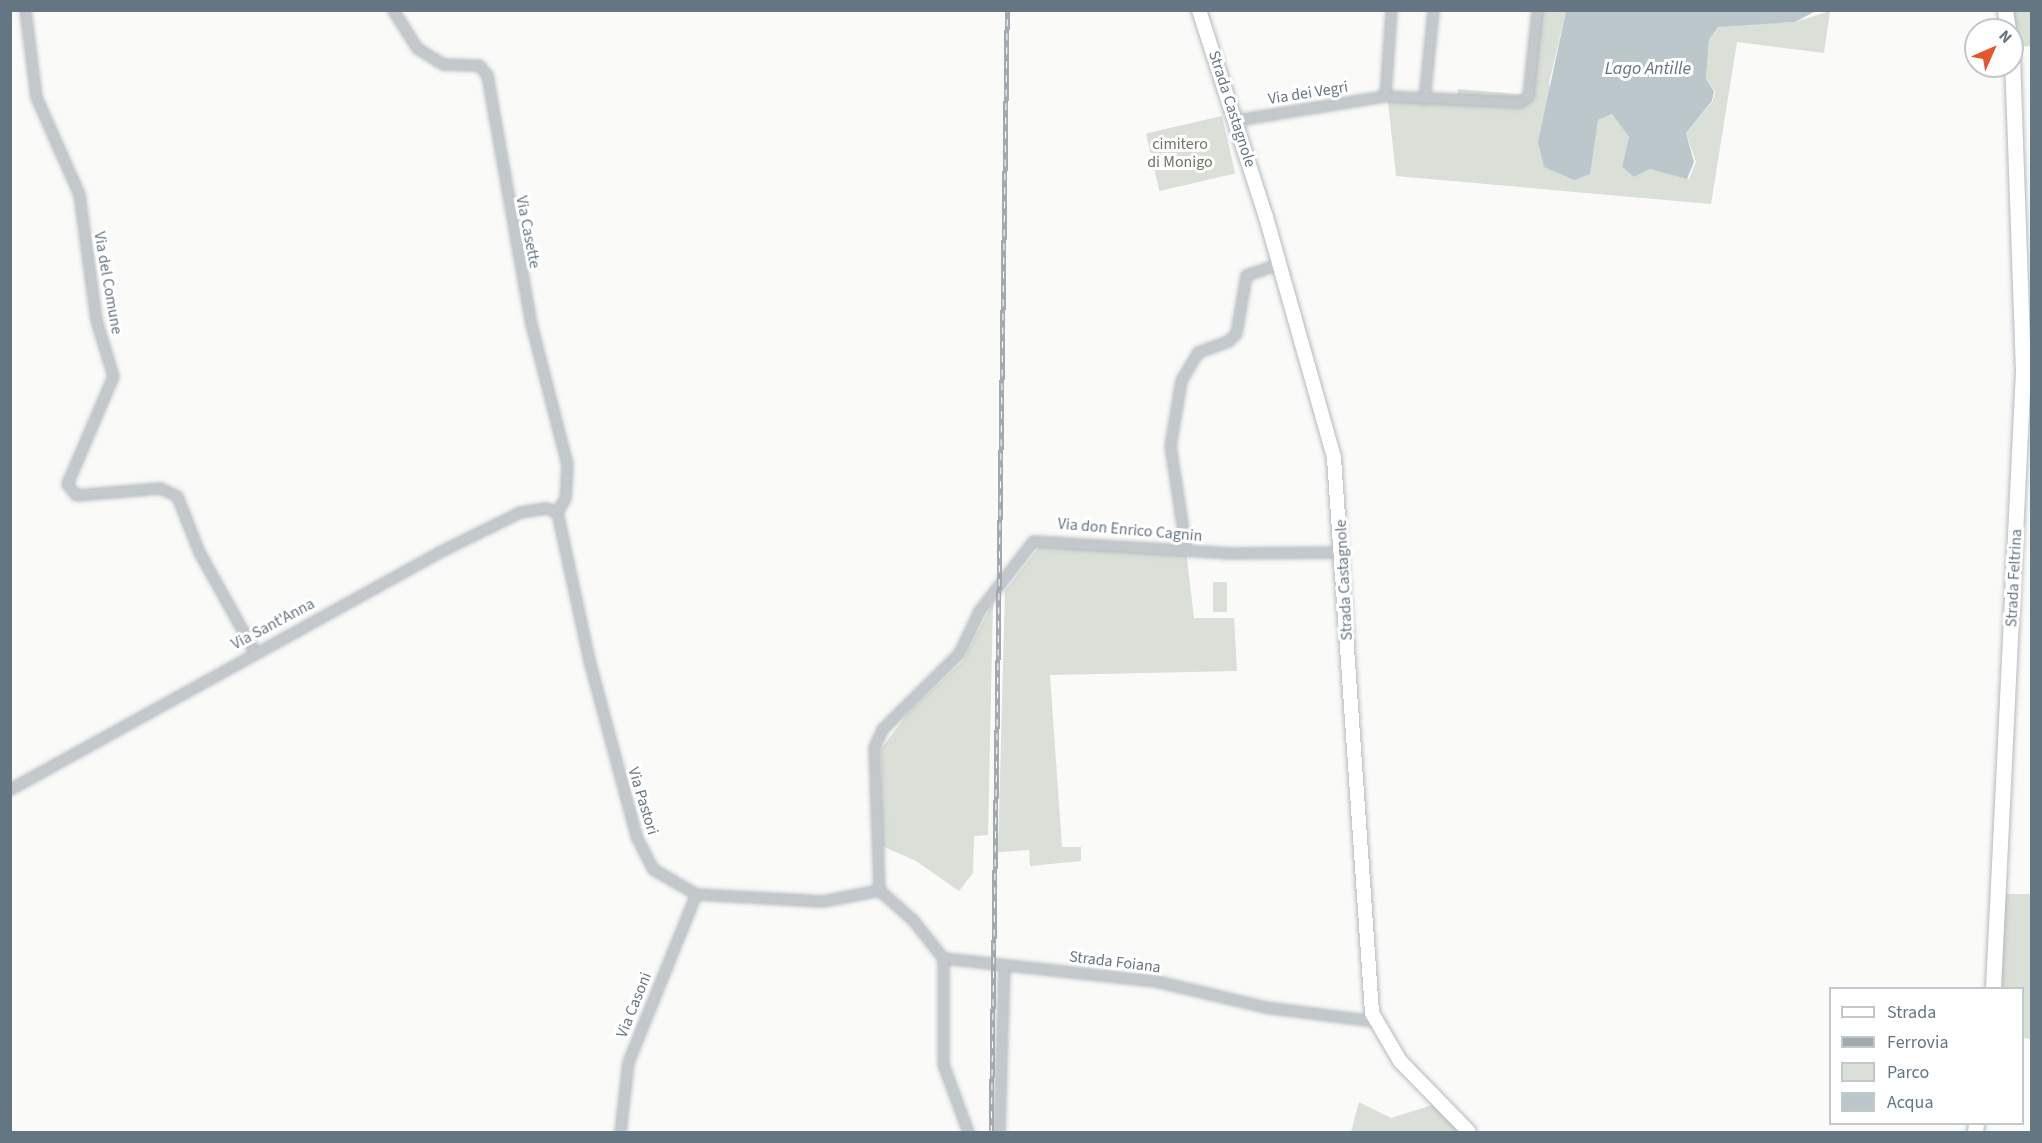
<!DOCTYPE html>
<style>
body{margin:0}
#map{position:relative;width:2042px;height:1143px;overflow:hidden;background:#fafaf8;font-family:"Source Sans 3",sans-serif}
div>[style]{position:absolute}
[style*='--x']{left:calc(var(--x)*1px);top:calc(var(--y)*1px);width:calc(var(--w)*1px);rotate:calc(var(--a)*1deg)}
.green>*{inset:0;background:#dadfd7;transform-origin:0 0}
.water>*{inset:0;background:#bbc7cb}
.roads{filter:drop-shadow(0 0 2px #b3babf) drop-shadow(0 0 2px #b3babf)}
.street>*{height:9px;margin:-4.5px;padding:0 4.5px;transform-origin:4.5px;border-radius:4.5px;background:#c3c8cc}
.secondary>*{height:14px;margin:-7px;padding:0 7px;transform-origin:7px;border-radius:7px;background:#fff}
.primary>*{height:15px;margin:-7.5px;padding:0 7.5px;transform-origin:7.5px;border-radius:7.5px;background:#fff}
.rail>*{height:4.5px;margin-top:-2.25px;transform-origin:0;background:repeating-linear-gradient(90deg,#fff 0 7px,#a2aab0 0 14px);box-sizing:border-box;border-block:2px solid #a2aab0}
span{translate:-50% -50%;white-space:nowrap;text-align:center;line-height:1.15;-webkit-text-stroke:6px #fff;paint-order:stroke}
.street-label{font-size:16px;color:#657683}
.park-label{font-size:16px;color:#687a64}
.water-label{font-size:18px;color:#60757c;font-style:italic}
.frame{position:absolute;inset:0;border:12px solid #657683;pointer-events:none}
.legend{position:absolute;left:1829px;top:987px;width:195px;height:138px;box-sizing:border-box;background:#fff;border:2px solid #c1c8cd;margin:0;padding:8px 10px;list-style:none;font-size:18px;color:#657683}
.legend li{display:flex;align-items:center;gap:12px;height:30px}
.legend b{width:30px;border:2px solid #c1c8cd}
.north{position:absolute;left:1964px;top:18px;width:60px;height:60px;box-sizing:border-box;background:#fff;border:2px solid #c1c8cd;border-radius:50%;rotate:45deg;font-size:16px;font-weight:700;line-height:24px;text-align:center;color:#657683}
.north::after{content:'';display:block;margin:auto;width:21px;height:27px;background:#e4572e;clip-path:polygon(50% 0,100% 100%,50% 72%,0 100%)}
</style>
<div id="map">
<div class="green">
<i style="clip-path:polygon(1536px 11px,1566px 11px,1549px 84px,1589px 174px,1598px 120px,1612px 114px,1629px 137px,1622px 167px,1634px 177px,1650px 169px,1689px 179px,1696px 162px,1686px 133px,1713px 101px,1715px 91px,1706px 79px,1709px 40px,1719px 26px,1795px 22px,1830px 11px,1824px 53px,1737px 42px,1711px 204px,1396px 176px,1388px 101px,1457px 97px,1458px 89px,1530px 95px)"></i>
<i style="clip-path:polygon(2012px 11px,2031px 11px,2031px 46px,2017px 47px)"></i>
<i style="left:1222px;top:116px;width:59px;height:78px;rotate:77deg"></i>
<i style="clip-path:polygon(1043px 542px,1186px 550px,1194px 618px,1234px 618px,1237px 671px,1050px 675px,1062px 847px,1081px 847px,1081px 861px,1030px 866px,1029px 850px,998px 852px,1005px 591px)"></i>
<i style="left:1213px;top:582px;width:14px;height:30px"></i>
<i style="clip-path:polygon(993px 602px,988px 835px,974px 836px,973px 873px,959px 891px,916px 861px,882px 846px,881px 749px,908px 713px,963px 661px)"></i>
<i style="clip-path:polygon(2004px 894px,2031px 894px,2031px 1039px,2023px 1038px,2022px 988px,1999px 988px)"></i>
<i style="clip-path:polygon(1359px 1102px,1391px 1118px,1432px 1105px,1460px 1132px,1351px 1132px)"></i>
</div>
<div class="water">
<i style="clip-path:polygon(1566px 11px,1566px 10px,1816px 11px,1795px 22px,1718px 27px,1709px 40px,1706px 79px,1714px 91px,1712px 101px,1686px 133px,1694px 162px,1687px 179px,1650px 169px,1634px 177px,1622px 167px,1629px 137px,1612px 114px,1598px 120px,1590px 174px,1574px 180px,1544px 167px,1538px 142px)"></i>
</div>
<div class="roads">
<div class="street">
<i style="--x:25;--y:10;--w:88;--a:82.8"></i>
<i style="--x:36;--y:97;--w:106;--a:66.1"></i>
<i style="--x:79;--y:194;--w:127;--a:82.3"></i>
<i style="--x:96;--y:320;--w:59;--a:73.1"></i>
<i style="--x:113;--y:376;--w:117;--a:113.1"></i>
<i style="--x:67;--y:484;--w:14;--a:51"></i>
<i style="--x:76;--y:495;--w:84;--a:-4.8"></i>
<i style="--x:160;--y:488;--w:19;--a:25"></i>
<i style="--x:177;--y:496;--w:60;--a:68.6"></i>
<i style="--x:199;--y:552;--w:113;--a:60.9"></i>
<i style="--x:393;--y:10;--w:45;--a:57.7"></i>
<i style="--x:417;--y:48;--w:31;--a:32"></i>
<i style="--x:443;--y:64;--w:36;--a:2"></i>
<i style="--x:479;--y:65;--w:13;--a:51"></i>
<i style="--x:487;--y:75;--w:253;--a:80"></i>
<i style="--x:531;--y:324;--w:145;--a:75.6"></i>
<i style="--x:567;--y:464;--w:34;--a:93"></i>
<i style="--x:565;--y:498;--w:16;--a:120"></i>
<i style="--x:1385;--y:96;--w:86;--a:-86"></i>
<i style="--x:1424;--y:99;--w:89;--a:-84.2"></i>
<i style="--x:1236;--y:120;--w:151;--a:-9.2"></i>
<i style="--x:1385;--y:96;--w:135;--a:2.5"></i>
<i style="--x:1520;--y:102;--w:10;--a:-37"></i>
<i style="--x:1528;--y:96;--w:86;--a:-84"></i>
<i style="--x:557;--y:512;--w:151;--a:77.8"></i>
<i style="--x:589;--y:660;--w:182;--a:75"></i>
<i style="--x:636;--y:836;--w:37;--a:63"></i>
<i style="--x:653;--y:869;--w:50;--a:30.2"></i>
<i style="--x:696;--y:894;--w:127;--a:3.2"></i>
<i style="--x:823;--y:901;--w:57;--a:-11.1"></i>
<i style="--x:1186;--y:550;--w:105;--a:-98.7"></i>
<i style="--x:1170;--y:446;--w:67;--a:-80.5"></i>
<i style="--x:1181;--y:380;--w:33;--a:-59"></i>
<i style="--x:1198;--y:352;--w:32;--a:-20"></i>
<i style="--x:1228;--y:341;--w:11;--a:-45"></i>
<i style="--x:1236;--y:333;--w:59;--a:-80.2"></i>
<i style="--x:1246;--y:275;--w:36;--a:-19"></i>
<i style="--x:10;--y:789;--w:488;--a:-28.9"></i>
<i style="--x:437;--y:553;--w:93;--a:-26.3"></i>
<i style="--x:520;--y:512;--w:26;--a:-9"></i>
<i style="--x:546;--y:508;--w:12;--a:20"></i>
<i style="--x:879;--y:890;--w:143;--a:-92"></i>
<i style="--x:874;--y:747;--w:21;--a:-65"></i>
<i style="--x:883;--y:728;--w:107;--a:-44.6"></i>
<i style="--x:959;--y:653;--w:47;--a:-64.5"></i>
<i style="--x:979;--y:611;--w:88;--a:-52.4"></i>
<i style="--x:1033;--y:541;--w:194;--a:3.5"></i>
<i style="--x:1227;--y:553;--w:116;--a:-0.5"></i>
<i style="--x:879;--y:890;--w:44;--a:41.3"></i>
<i style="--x:912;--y:919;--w:50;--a:51.5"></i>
<i style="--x:943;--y:958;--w:214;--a:6.2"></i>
<i style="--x:1156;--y:981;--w:112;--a:13.4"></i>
<i style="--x:1265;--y:1007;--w:111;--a:7.3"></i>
<i style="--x:943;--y:958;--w:106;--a:90"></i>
<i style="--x:943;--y:1064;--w:72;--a:69.8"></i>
<i style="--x:620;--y:1132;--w:70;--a:-83.5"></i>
<i style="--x:628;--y:1062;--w:181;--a:-68"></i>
<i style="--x:999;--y:1132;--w:167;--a:-88.3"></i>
</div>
<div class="secondary">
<i style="--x:1199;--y:10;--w:218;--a:72.1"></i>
<i style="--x:1266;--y:217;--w:250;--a:74.2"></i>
<i style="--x:1334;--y:458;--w:556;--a:86.08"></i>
<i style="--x:1372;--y:1013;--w:56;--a:59.7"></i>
<i style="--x:1400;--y:1061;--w:99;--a:45.8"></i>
</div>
<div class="primary">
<i style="--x:2005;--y:10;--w:20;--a:81"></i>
<i style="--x:1993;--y:988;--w:618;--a:-87.22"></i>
<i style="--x:2023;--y:371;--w:312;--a:-92"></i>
<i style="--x:1975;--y:1132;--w:8;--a:-83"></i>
</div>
</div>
<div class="rail">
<i style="--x:991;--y:1132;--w:1122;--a:-89.18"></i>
</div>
<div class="street-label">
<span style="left:1308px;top:93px;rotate:-9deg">Via dei Vegri</span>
<span style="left:1232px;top:109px;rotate:72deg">Strada Castagnole</span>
<span style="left:528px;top:232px;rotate:79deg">Via Casette</span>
<span style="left:108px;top:283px;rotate:80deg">Via del Comune</span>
<span style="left:1130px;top:530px;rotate:5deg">Via don Enrico Cagnin</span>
<span style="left:2014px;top:578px;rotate:-87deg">Strada Feltrina</span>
<span style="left:1344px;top:580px;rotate:-93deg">Strada Castagnole</span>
<span style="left:273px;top:624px;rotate:-28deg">Via Sant'Anna</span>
<span style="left:643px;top:801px;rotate:73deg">Via Pastori</span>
<span style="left:1115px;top:962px;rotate:7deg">Strada Foiana</span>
<span style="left:634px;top:1005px;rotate:-68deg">Via Casoni</span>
</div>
<div class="park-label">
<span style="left:1180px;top:153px">cimitero<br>di Monigo</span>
</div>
<div class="water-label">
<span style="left:1648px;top:69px">Lago Antille</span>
</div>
<div class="frame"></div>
<ul class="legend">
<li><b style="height:8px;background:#fff"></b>Strada</li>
<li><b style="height:8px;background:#a2aab0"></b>Ferrovia</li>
<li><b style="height:16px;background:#dadfd7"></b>Parco</li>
<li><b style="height:16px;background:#bbc7cb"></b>Acqua</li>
</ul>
<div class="north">N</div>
</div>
